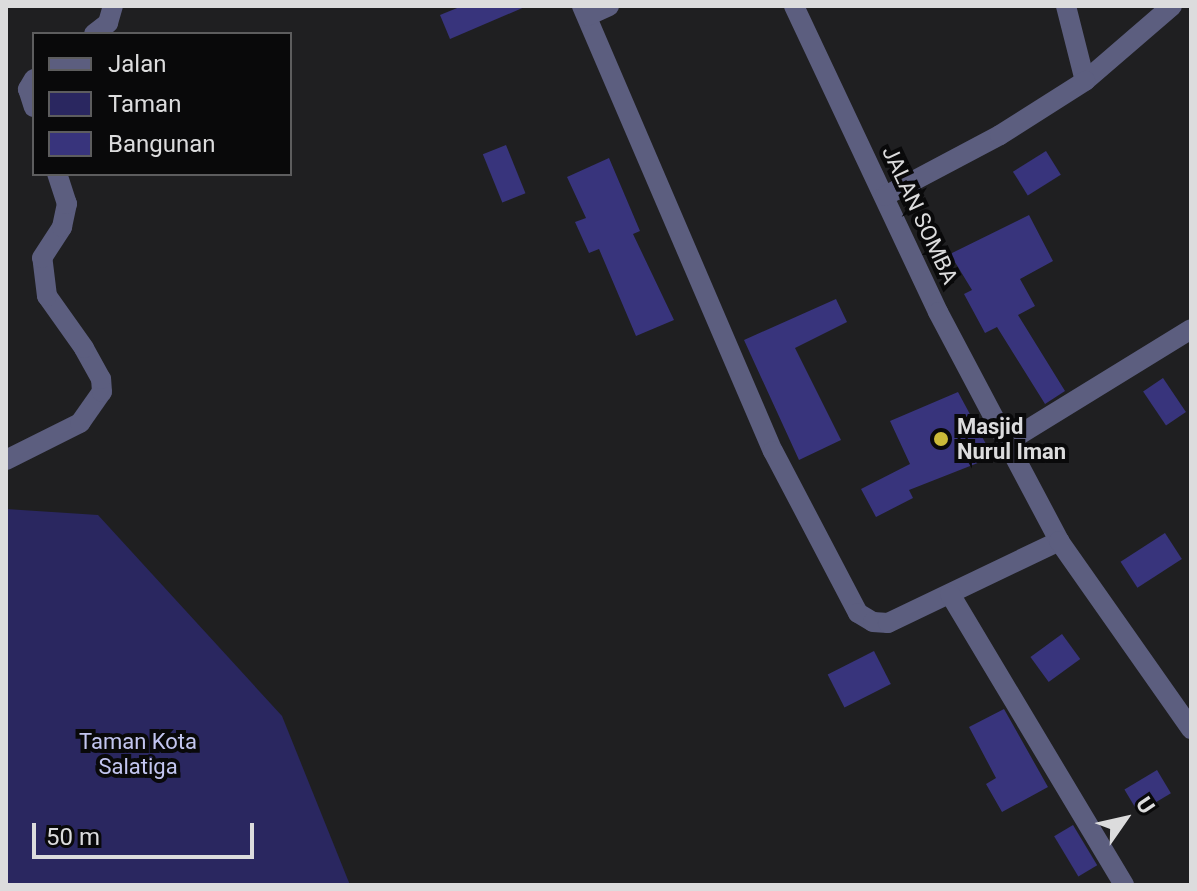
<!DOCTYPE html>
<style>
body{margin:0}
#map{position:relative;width:1197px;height:891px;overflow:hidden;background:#1f1f21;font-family:Roboto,sans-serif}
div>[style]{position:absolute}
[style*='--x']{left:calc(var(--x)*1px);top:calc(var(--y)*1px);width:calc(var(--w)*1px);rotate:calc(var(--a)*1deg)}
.green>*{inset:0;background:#2a2760}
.building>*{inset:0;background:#38347c;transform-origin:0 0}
.street>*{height:20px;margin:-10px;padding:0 10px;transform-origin:10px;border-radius:10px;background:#5c5e7f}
.dots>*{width:22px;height:22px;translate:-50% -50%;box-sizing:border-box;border:4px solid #09090a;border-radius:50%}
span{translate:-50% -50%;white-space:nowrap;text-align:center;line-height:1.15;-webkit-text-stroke:8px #09090a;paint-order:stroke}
.street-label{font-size:22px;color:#dcdcdd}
.poi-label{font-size:22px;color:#dcdcdd;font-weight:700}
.left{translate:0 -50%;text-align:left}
.park-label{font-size:22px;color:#c3c6f0}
.frame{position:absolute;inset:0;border:8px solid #dcdcdd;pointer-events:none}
.legend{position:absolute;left:32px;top:32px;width:260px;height:144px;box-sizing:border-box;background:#09090a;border:2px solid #5d5d5e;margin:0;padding:10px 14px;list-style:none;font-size:24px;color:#dcdcdd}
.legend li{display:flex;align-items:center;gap:16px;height:40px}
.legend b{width:40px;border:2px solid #5d5d5e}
.north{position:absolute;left:1085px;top:779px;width:80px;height:80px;-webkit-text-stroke:6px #09090a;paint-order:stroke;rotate:56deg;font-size:22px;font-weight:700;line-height:32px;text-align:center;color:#dcdcdd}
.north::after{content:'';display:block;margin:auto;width:28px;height:36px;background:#dcdcdd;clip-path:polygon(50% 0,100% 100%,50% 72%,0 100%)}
.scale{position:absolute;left:32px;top:823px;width:222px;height:36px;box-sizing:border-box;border:4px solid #dcdcdd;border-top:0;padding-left:10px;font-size:24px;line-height:28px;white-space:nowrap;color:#dcdcdd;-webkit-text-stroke:6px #09090a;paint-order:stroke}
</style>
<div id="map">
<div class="green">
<i style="clip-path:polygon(6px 509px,98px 515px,282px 716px,350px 885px,6px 885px)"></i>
</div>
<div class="building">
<i style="clip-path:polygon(462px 6px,527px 6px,450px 39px,440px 15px)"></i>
<i style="left:506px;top:145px;width:52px;height:25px;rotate:68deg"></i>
<i style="left:1046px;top:151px;width:28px;height:39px;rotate:58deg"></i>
<i style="clip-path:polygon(609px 158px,640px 231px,633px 234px,674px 320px,636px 336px,599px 249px,589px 253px,575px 222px,586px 218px,567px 177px)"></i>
<i style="clip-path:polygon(1029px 215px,1053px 261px,1020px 279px,1035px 306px,1018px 315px,1065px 391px,1045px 404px,997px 327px,985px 333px,964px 294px,972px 290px,950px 254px)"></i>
<i style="clip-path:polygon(836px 299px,847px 322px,795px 348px,841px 440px,799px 460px,744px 340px)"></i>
<i style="left:1163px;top:378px;width:41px;height:24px;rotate:56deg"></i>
<i style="clip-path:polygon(958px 392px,993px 457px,909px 490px,913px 498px,876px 517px,861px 489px,910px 464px,890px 421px)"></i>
<i style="left:1165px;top:533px;width:31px;height:53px;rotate:57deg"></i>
<i style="left:1062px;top:634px;width:31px;height:39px;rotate:54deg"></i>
<i style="left:874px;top:651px;width:37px;height:52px;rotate:63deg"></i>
<i style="clip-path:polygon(1004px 709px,1048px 787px,1002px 812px,986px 784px,996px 778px,969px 727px)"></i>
<i style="left:1157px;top:770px;width:27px;height:38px;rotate:59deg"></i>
<i style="left:1073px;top:825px;width:47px;height:22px;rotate:59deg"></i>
</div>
<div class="street">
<i style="--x:582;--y:6;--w:484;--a:66.8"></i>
<i style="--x:773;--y:451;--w:183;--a:62.3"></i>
<i style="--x:858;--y:613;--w:17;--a:31"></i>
<i style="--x:873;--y:622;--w:15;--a:4"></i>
<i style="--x:888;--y:623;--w:190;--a:-25.6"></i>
<i style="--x:794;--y:6;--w:338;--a:64.8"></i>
<i style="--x:938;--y:312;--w:259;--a:62.1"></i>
<i style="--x:1059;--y:541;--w:230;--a:54.9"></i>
<i style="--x:1066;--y:6;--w:77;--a:75.8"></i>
<i style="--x:1085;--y:81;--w:115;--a:-40.8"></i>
<i style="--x:587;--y:16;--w:24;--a:-24"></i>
<i style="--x:94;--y:34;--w:18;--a:-38"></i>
<i style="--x:108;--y:23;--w:18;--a:-74"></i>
<i style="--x:34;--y:79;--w:12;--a:121"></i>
<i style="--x:28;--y:89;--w:19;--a:72"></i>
<i style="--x:885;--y:196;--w:130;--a:-27.9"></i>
<i style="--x:1000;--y:135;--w:101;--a:-32.4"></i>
<i style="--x:1006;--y:443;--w:217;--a:-31.6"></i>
<i style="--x:6;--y:460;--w:83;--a:-26.6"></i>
<i style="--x:80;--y:423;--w:38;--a:-55"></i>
<i style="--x:102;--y:392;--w:13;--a:-94"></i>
<i style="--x:101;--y:379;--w:35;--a:-119"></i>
<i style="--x:84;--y:348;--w:64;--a:-125.4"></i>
<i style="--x:47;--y:296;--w:38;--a:-97"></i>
<i style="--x:42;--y:258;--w:37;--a:-57"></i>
<i style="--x:62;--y:227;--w:24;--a:-78"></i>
<i style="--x:67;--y:204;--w:32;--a:-108"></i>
<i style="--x:950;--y:594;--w:339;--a:59.1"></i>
</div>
<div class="dots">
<i style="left:941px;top:439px;background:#cbba39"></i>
</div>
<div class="street-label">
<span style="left:920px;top:215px;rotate:65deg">JALAN SOMBA</span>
</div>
<div class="poi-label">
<span class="left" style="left:957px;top:439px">Masjid<br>Nurul Iman</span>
</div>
<div class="park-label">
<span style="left:138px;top:754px">Taman Kota<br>Salatiga</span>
</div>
<div class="frame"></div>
<ul class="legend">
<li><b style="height:10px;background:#5c5e7f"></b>Jalan</li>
<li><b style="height:22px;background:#2a2760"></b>Taman</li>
<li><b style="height:22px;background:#38347c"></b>Bangunan</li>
</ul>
<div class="north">U</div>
<div class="scale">50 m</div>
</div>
